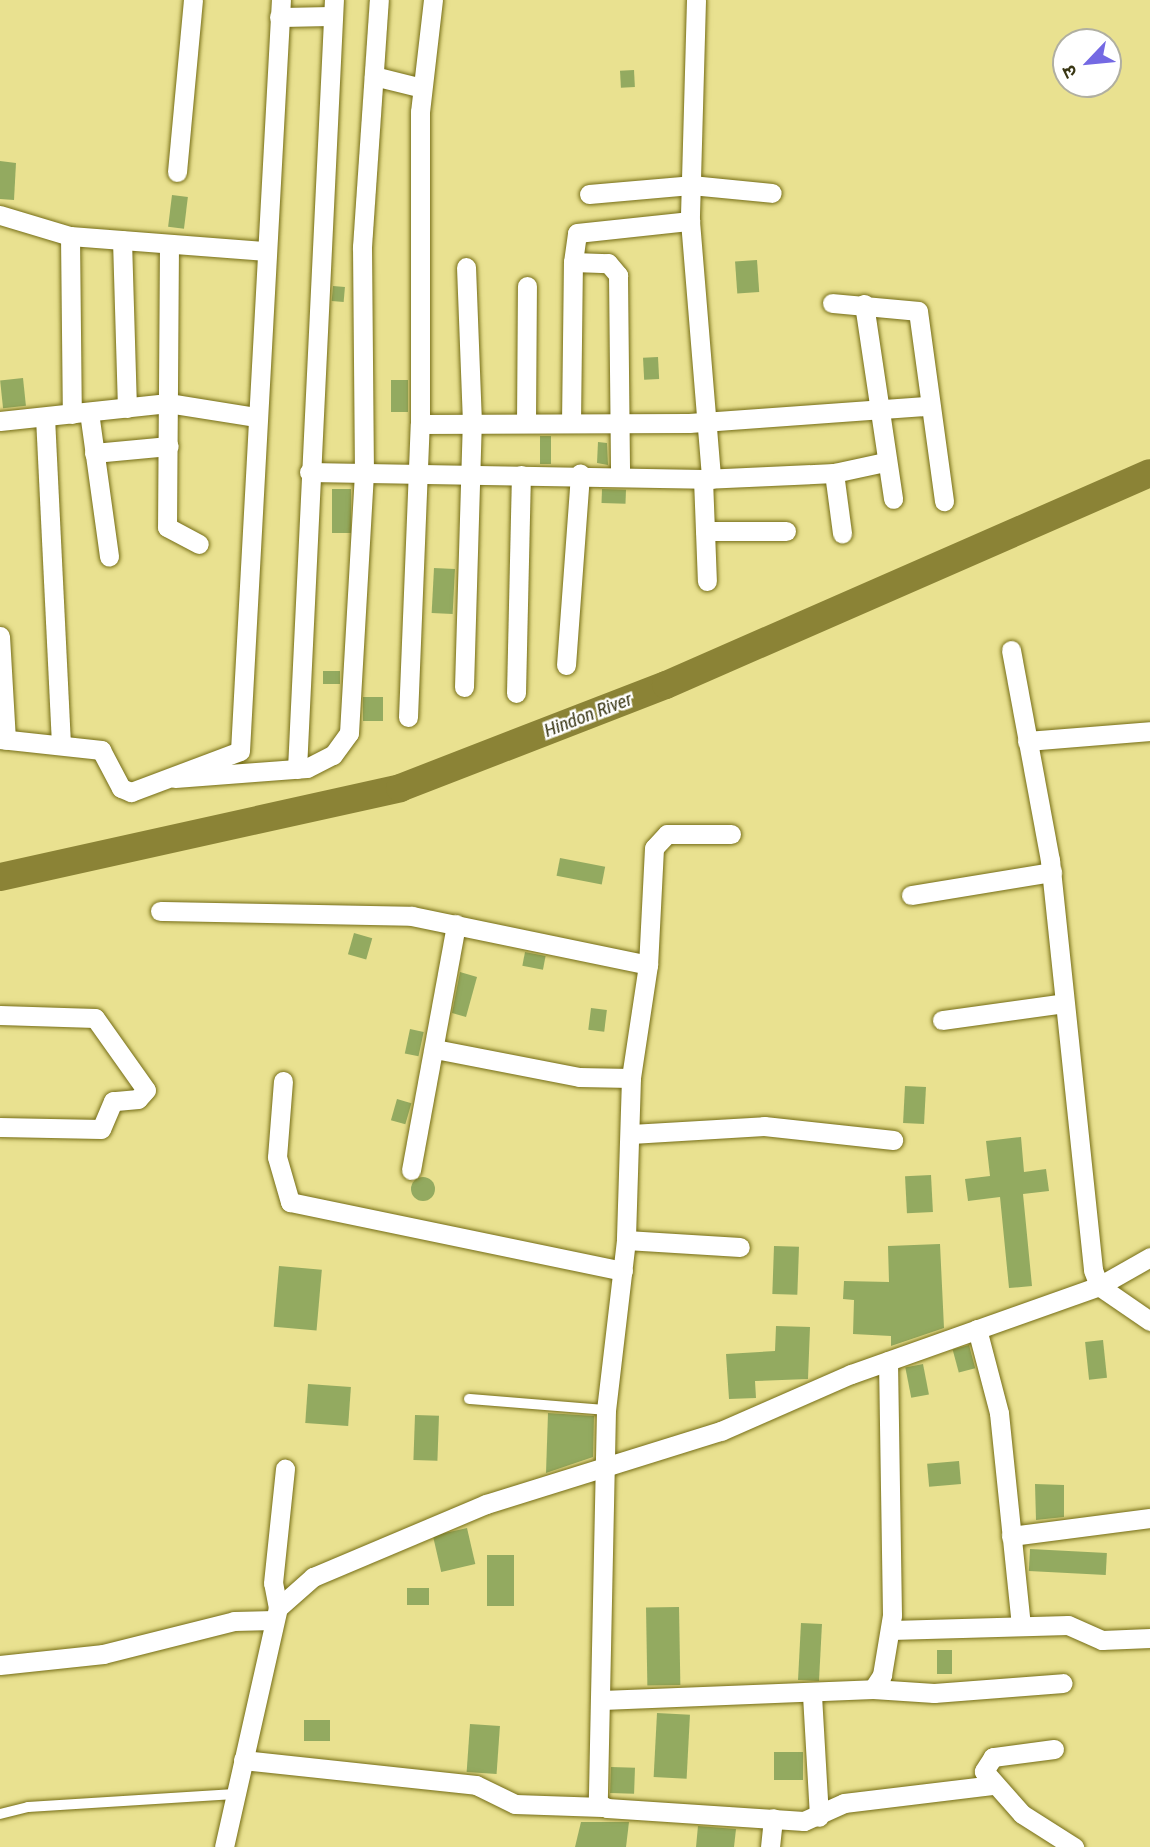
<!DOCTYPE html>
<meta charset="utf-8">
<style>
body{margin:0}
#map{position:relative;width:1150px;height:1847px;overflow:hidden;background:#e9e190;font-family:"Roboto Condensed","Noto Sans Devanagari",sans-serif}
div>[style]{position:absolute}
[style*='--x']{left:calc(var(--x)*1px);top:calc(var(--y)*1px);width:calc(var(--w)*1px);rotate:calc(var(--a)*1deg)}
.river>*{height:28px;margin:-14px;padding:0 14px;transform-origin:14px;border-radius:14px;background:#8b8336}
.building>*{inset:0;background:#93aa60;transform-origin:0 0}
.round{border-radius:50%}
.roads{filter:drop-shadow(0 0 2px #756d16) drop-shadow(0 0 2px #756d16)}
.service>*{height:10px;margin:-5px;padding:0 5px;transform-origin:5px;border-radius:5px;background:#fff}
.minor>*{height:19px;margin:-9.5px;padding:0 9.5px;transform-origin:9.5px;border-radius:9.5px;background:#fff}
span{translate:-50% -50%;white-space:nowrap;text-align:center;line-height:1.15;-webkit-text-stroke:5px #fff;paint-order:stroke}
.water-label{font-size:19px;color:#383513;font-style:italic}
.north{position:absolute;left:1052px;top:28px;width:70px;height:70px;box-sizing:border-box;background:#fff;border:2px solid #b0afa1;border-radius:50%;rotate:244deg;font-size:19px;font-weight:700;line-height:28px;text-align:center;color:#393614}
.north::after{content:'';display:block;margin:auto;width:24px;height:32px;background:#7469e3;clip-path:polygon(50% 0,100% 100%,50% 72%,0 100%)}
</style>
<div id="map">
<div class="river">
<i style="--x:0;--y:877;--w:410;--a:-12.5"></i>
<i style="--x:400;--y:788;--w:285;--a:-21.2"></i>
<i style="--x:666;--y:685;--w:528;--a:-23.65"></i>
</div>
<div class="building">
<i style="left:634px;top:70px;width:17px;height:14px;rotate:87deg"></i>
<i style="clip-path:polygon(0 161px,16px 163px,14px 200px,0 199px)"></i>
<i style="left:172px;top:195px;width:16px;height:32px;rotate:7deg"></i>
<i style="left:757px;top:260px;width:32px;height:22px;rotate:86deg"></i>
<i style="left:333px;top:286px;width:12px;height:15px;rotate:5deg"></i>
<i style="left:658px;top:357px;width:22px;height:15px;rotate:87deg"></i>
<i style="left:23px;top:378px;width:28px;height:23px;rotate:84deg"></i>
<i style="left:391px;top:380px;width:17px;height:32px"></i>
<i style="left:540px;top:436px;width:11px;height:28px"></i>
<i style="clip-path:polygon(598px 442px,607px 443px,608px 465px,597px 463px)"></i>
<i style="left:332px;top:489px;width:19px;height:44px"></i>
<i style="left:602px;top:489px;width:24px;height:14px;rotate:2deg"></i>
<i style="left:434px;top:568px;width:21px;height:45px;rotate:3deg"></i>
<i style="left:340px;top:671px;width:13px;height:17px;rotate:90deg"></i>
<i style="left:363px;top:697px;width:20px;height:24px"></i>
<i style="left:560px;top:858px;width:46px;height:18px;rotate:11deg"></i>
<i style="left:354px;top:933px;width:19px;height:22px;rotate:16deg"></i>
<i style="left:525px;top:952px;width:21px;height:14px;rotate:11deg"></i>
<i style="clip-path:polygon(460px 972px,477px 977px,466px 1017px,452px 1013px)"></i>
<i style="left:591px;top:1008px;width:16px;height:22px;rotate:7deg"></i>
<i style="left:410px;top:1029px;width:14px;height:25px;rotate:12deg"></i>
<i style="left:905px;top:1086px;width:21px;height:37px;rotate:3deg"></i>
<i style="left:397px;top:1099px;width:15px;height:22px;rotate:16deg"></i>
<i style="clip-path:polygon(1021px 1137px,1024px 1172px,1046px 1169px,1049px 1191px,1023px 1194px,1032px 1286px,1009px 1288px,1000px 1197px,968px 1201px,965px 1179px,990px 1176px,986px 1141px)"></i>
<i style="left:931px;top:1175px;width:37px;height:26px;rotate:87deg"></i>
<i class="round" style="left:411px;top:1177px;width:24px;height:24px"></i>
<i style="clip-path:polygon(940px 1244px,944px 1328px,891px 1346px,891px 1336px,853px 1334px,854px 1300px,843px 1299px,844px 1281px,889px 1282px,888px 1246px)"></i>
<i style="left:774px;top:1246px;width:25px;height:48px;rotate:2deg"></i>
<i style="left:279px;top:1266px;width:43px;height:61px;rotate:5deg"></i>
<i style="clip-path:polygon(776px 1326px,810px 1327px,808px 1379px,755px 1381px,756px 1398px,729px 1399px,726px 1354px,775px 1351px)"></i>
<i style="left:1103px;top:1340px;width:38px;height:18px;rotate:84deg"></i>
<i style="left:969px;top:1345px;width:24px;height:17px;rotate:75deg"></i>
<i style="left:923px;top:1364px;width:31px;height:18px;rotate:79deg"></i>
<i style="left:308px;top:1384px;width:43px;height:39px;rotate:4deg"></i>
<i style="clip-path:polygon(548px 1413px,594px 1416px,593px 1457px,546px 1473px)"></i>
<i style="left:415px;top:1415px;width:24px;height:45px;rotate:2deg"></i>
<i style="left:959px;top:1461px;width:23px;height:32px;rotate:85deg"></i>
<i style="clip-path:polygon(1035px 1484px,1064px 1485px,1064px 1517px,1036px 1520px)"></i>
<i style="left:467px;top:1528px;width:37px;height:35px;rotate:77deg"></i>
<i style="left:1030px;top:1549px;width:77px;height:22px;rotate:3deg"></i>
<i style="left:487px;top:1555px;width:27px;height:51px"></i>
<i style="left:407px;top:1588px;width:22px;height:17px"></i>
<i style="left:679px;top:1607px;width:78px;height:33px;rotate:89deg"></i>
<i style="left:801px;top:1623px;width:21px;height:57px;rotate:3deg"></i>
<i style="left:937px;top:1650px;width:15px;height:24px"></i>
<i style="left:657px;top:1713px;width:33px;height:64px;rotate:3deg"></i>
<i style="left:304px;top:1720px;width:26px;height:21px"></i>
<i style="left:470px;top:1724px;width:30px;height:48px;rotate:4deg"></i>
<i style="left:774px;top:1752px;width:29px;height:28px"></i>
<i style="left:611px;top:1767px;width:24px;height:26px;rotate:2deg"></i>
<i style="clip-path:polygon(581px 1822px,629px 1822px,626px 1847px,575px 1847px)"></i>
<i style="clip-path:polygon(698px 1826px,736px 1829px,734px 1847px,696px 1847px)"></i>
</div>
<div class="roads">
<div class="service">
<i style="--x:469;--y:1399;--w:137;--a:4.6"></i>
<i style="--x:0;--y:1814;--w:29;--a:-14"></i>
<i style="--x:28;--y:1807;--w:207;--a:-3.6"></i>
</div>
<div class="minor">
<i style="--x:696;--y:0;--w:221;--a:91.6"></i>
<i style="--x:690;--y:221;--w:259;--a:85.3"></i>
<i style="--x:279;--y:17;--w:54;--a:-1.1"></i>
<i style="--x:374;--y:76;--w:49;--a:14"></i>
<i style="--x:177;--y:172;--w:173;--a:-84.7"></i>
<i style="--x:589;--y:194;--w:102;--a:-5"></i>
<i style="--x:691;--y:185;--w:81;--a:5.6"></i>
<i style="--x:0;--y:215;--w:73;--a:16.7"></i>
<i style="--x:70;--y:236;--w:194;--a:4.4"></i>
<i style="--x:70;--y:236;--w:178;--a:89.4"></i>
<i style="--x:122;--y:240;--w:168;--a:88.3"></i>
<i style="--x:169;--y:244;--w:283;--a:90.4"></i>
<i style="--x:167;--y:527;--w:36;--a:28"></i>
<i style="--x:573;--y:262;--w:29;--a:-82"></i>
<i style="--x:577;--y:233;--w:114;--a:-6.1"></i>
<i style="--x:832;--y:303;--w:86;--a:5.3"></i>
<i style="--x:918;--y:311;--w:192;--a:82.2"></i>
<i style="--x:864;--y:304;--w:197;--a:81.5"></i>
<i style="--x:89;--y:412;--w:146;--a:82.1"></i>
<i style="--x:45;--y:417;--w:327;--a:87.2"></i>
<i style="--x:0;--y:421;--w:169;--a:-6.1"></i>
<i style="--x:168;--y:403;--w:88;--a:9.1"></i>
<i style="--x:526;--y:423;--w:137;--a:-89.6"></i>
<i style="--x:571;--y:423;--w:161;--a:-89.3"></i>
<i style="--x:573;--y:262;--w:35;--a:2"></i>
<i style="--x:608;--y:263;--w:16;--a:50"></i>
<i style="--x:618;--y:275;--w:199;--a:89.4"></i>
<i style="--x:420;--y:424;--w:269;--a:-0.2"></i>
<i style="--x:689;--y:423;--w:240;--a:-4.1"></i>
<i style="--x:94;--y:453;--w:75;--a:-5.3"></i>
<i style="--x:309;--y:472;--w:394;--a:1"></i>
<i style="--x:703;--y:479;--w:131;--a:-2.6"></i>
<i style="--x:834;--y:473;--w:52;--a:-12.2"></i>
<i style="--x:834;--y:473;--w:61;--a:82.4"></i>
<i style="--x:703;--y:479;--w:102;--a:87.8"></i>
<i style="--x:705;--y:531;--w:81;--a:0"></i>
<i style="--x:0;--y:636;--w:104;--a:86.7"></i>
<i style="--x:1011;--y:650;--w:214;--a:79.5"></i>
<i style="--x:1050;--y:860;--w:412;--a:84"></i>
<i style="--x:1093;--y:1270;--w:17;--a:69"></i>
<i style="--x:1099;--y:1286;--w:62;--a:34.5"></i>
<i style="--x:566;--y:665;--w:192;--a:-85.8"></i>
<i style="--x:464;--y:687;--w:264;--a:-88.3"></i>
<i style="--x:472;--y:423;--w:156;--a:-92.2"></i>
<i style="--x:516;--y:693;--w:218;--a:-88.7"></i>
<i style="--x:408;--y:717;--w:293;--a:-87.7"></i>
<i style="--x:420;--y:424;--w:312;--a:-90"></i>
<i style="--x:420;--y:112;--w:113;--a:-83.4"></i>
<i style="--x:0;--y:739;--w:102;--a:6.2"></i>
<i style="--x:101;--y:750;--w:43;--a:62.2"></i>
<i style="--x:121;--y:788;--w:11;--a:22"></i>
<i style="--x:131;--y:792;--w:116;--a:-20.6"></i>
<i style="--x:240;--y:751;--w:752;--a:-86.88"></i>
<i style="--x:1027;--y:741;--w:123;--a:-4.6"></i>
<i style="--x:297;--y:769;--w:770;--a:-87.25"></i>
<i style="--x:175;--y:778;--w:132;--a:-4.3"></i>
<i style="--x:307;--y:768;--w:29;--a:-27"></i>
<i style="--x:333;--y:755;--w:27;--a:-54"></i>
<i style="--x:349;--y:733;--w:258;--a:-86.7"></i>
<i style="--x:364;--y:475;--w:228;--a:-90.5"></i>
<i style="--x:362;--y:247;--w:248;--a:-86.1"></i>
<i style="--x:731;--y:834;--w:64;--a:180"></i>
<i style="--x:667;--y:834;--w:19;--a:133"></i>
<i style="--x:654;--y:848;--w:117;--a:92.9"></i>
<i style="--x:648;--y:965;--w:114;--a:98.6"></i>
<i style="--x:631;--y:1078;--w:162;--a:91.8"></i>
<i style="--x:626;--y:1240;--w:171;--a:96.7"></i>
<i style="--x:606;--y:1410;--w:393;--a:91.2"></i>
<i style="--x:598;--y:1803;--w:10;--a:29"></i>
<i style="--x:607;--y:1808;--w:197;--a:3.8"></i>
<i style="--x:804;--y:1821;--w:44;--a:-24.2"></i>
<i style="--x:844;--y:1803;--w:149;--a:-6.9"></i>
<i style="--x:911;--y:895;--w:143;--a:-9.3"></i>
<i style="--x:160;--y:911;--w:252;--a:1.1"></i>
<i style="--x:412;--y:916;--w:241;--a:11.7"></i>
<i style="--x:0;--y:1015;--w:95;--a:1.8"></i>
<i style="--x:95;--y:1018;--w:88;--a:54.7"></i>
<i style="--x:146;--y:1090;--w:12;--a:132"></i>
<i style="--x:138;--y:1099;--w:25;--a:175"></i>
<i style="--x:113;--y:1101;--w:30;--a:113"></i>
<i style="--x:101;--y:1129;--w:101;--a:-178.9"></i>
<i style="--x:942;--y:1020;--w:123;--a:-7.9"></i>
<i style="--x:435;--y:1049;--w:147;--a:11"></i>
<i style="--x:579;--y:1077;--w:52;--a:1.1"></i>
<i style="--x:283;--y:1081;--w:76;--a:94.5"></i>
<i style="--x:277;--y:1157;--w:47;--a:73.9"></i>
<i style="--x:290;--y:1202;--w:340;--a:11.7"></i>
<i style="--x:631;--y:1134;--w:133;--a:-3.4"></i>
<i style="--x:764;--y:1126;--w:130;--a:6.2"></i>
<i style="--x:411;--y:1170;--w:250;--a:-79.6"></i>
<i style="--x:626;--y:1240;--w:114;--a:3.5"></i>
<i style="--x:977;--y:1329;--w:87;--a:75.3"></i>
<i style="--x:999;--y:1413;--w:214;--a:84.1"></i>
<i style="--x:1011;--y:1536;--w:140;--a:-7.4"></i>
<i style="--x:278;--y:1608;--w:25;--a:-101"></i>
<i style="--x:273;--y:1583;--w:115;--a:-84"></i>
<i style="--x:891;--y:1630;--w:177;--a:-1.6"></i>
<i style="--x:1068;--y:1625;--w:37;--a:24"></i>
<i style="--x:1102;--y:1640;--w:48;--a:-2.4"></i>
<i style="--x:0;--y:1665;--w:104;--a:-6.1"></i>
<i style="--x:103;--y:1654;--w:135;--a:-14.1"></i>
<i style="--x:234;--y:1621;--w:40;--a:-1.4"></i>
<i style="--x:873;--y:1689;--w:61;--a:3.8"></i>
<i style="--x:934;--y:1693;--w:129;--a:-4.4"></i>
<i style="--x:812;--y:1695;--w:122;--a:86.7"></i>
<i style="--x:602;--y:1700;--w:271;--a:-2.3"></i>
<i style="--x:873;--y:1689;--w:17;--a:-57"></i>
<i style="--x:882;--y:1675;--w:61;--a:-80.5"></i>
<i style="--x:892;--y:1615;--w:254;--a:-90.9"></i>
<i style="--x:1054;--y:1749;--w:62;--a:172.5"></i>
<i style="--x:993;--y:1757;--w:17;--a:123"></i>
<i style="--x:984;--y:1771;--w:57;--a:48.5"></i>
<i style="--x:1022;--y:1814;--w:62;--a:32.4"></i>
<i style="--x:243;--y:1760;--w:234;--a:6.1"></i>
<i style="--x:476;--y:1785;--w:43;--a:26"></i>
<i style="--x:515;--y:1804;--w:87;--a:2"></i>
<i style="--x:224;--y:1847;--w:245;--a:-77.3"></i>
<i style="--x:278;--y:1608;--w:47;--a:-41.5"></i>
<i style="--x:313;--y:1577;--w:188;--a:-22.9"></i>
<i style="--x:486;--y:1504;--w:246;--a:-17.3"></i>
<i style="--x:721;--y:1431;--w:142;--a:-23.7"></i>
<i style="--x:851;--y:1374;--w:263;--a:-19.5"></i>
<i style="--x:1099;--y:1286;--w:59;--a:-29.6"></i>
<i style="--x:770;--y:1847;--w:29;--a:-84"></i>
</div>
</div>
<div class="water-label">
<span style="left:588px;top:715px;rotate:-21deg">Hindon River</span>
</div>
<div class="north">उ</div>
</div>
